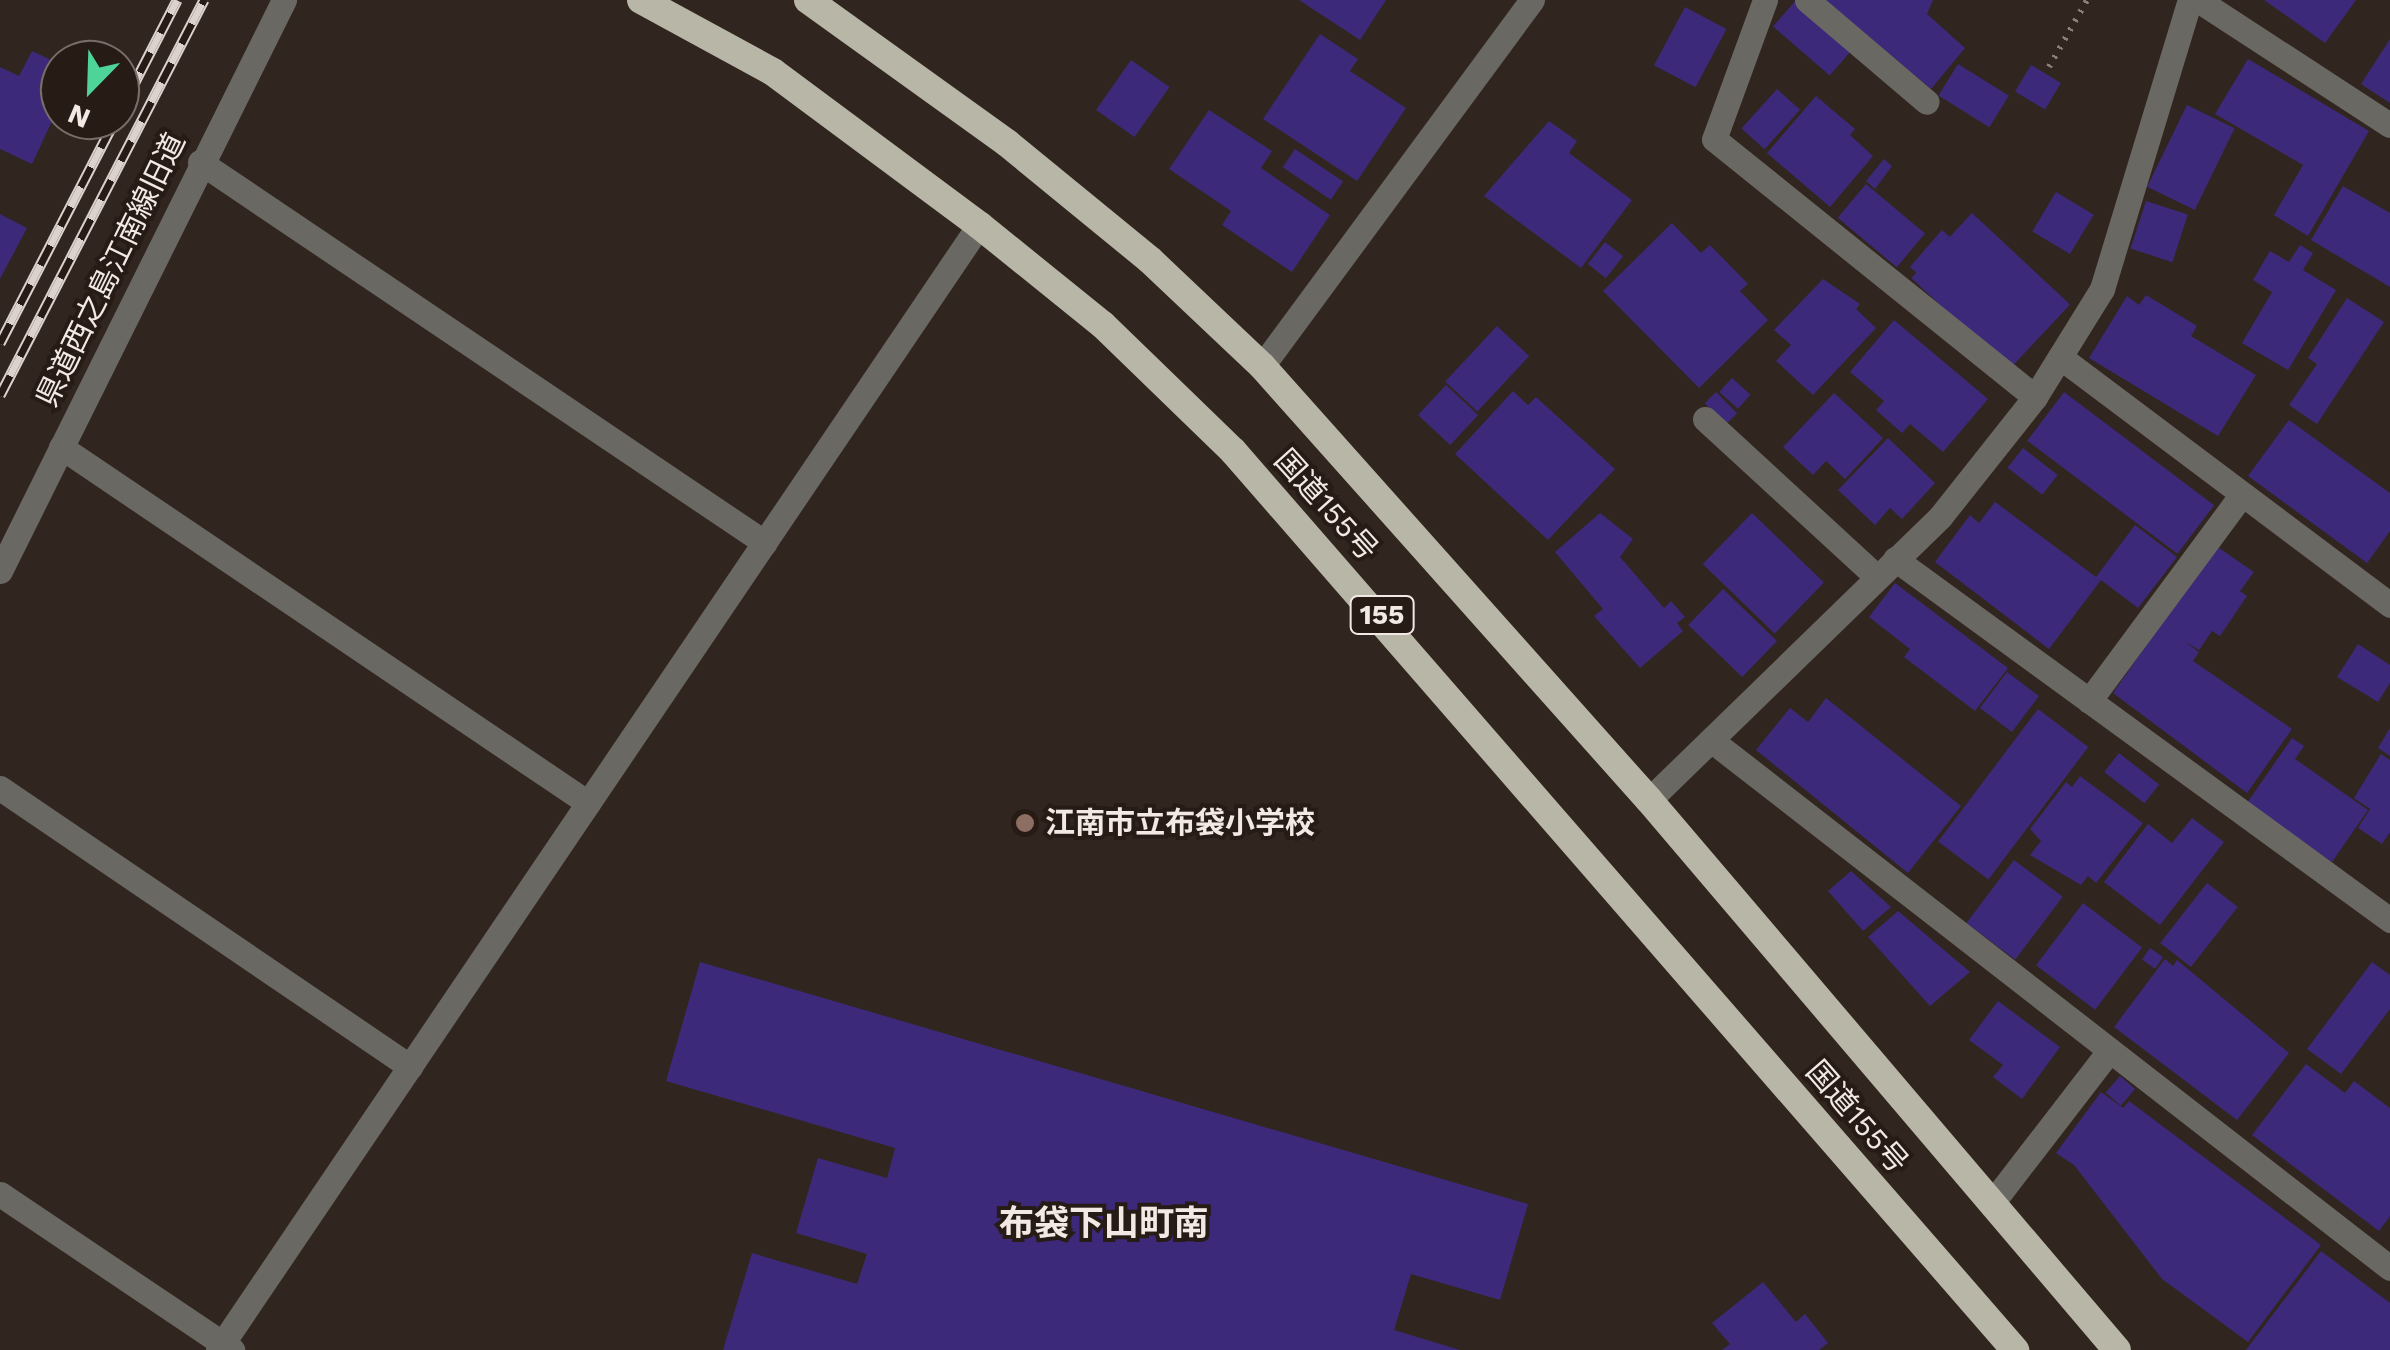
<!DOCTYPE html>
<meta charset="utf-8">
<style>
body{margin:0}
#map{position:relative;width:2390px;height:1350px;overflow:hidden;background:#31251f;font-family:"Work Sans","Noto Sans JP",sans-serif}
div>[style]{position:absolute}
[style*='--x']{left:calc(var(--x)*1px);top:calc(var(--y)*1px);width:calc(var(--w)*1px);rotate:calc(var(--a)*1deg)}
.building>*{inset:0;background:#3d2979;transform-origin:0 0}
.path>*{height:6px;margin-top:-3px;transform-origin:0;background:repeating-linear-gradient(90deg,#897e79 0 2.5px,transparent 0 10.5px)}
.service>*{height:25px;margin:-12.5px;padding:0 12.5px;transform-origin:12.5px;border-radius:12.5px;background:#6a6862}
.minor>*{height:25px;margin:-12.5px;padding:0 12.5px;transform-origin:12.5px;border-radius:12.5px;background:#6a6862}
.tertiary>*{height:25px;margin:-12.5px;padding:0 12.5px;transform-origin:12.5px;border-radius:12.5px;background:#6a6862}
.trunk>*{height:28px;margin:-14px;padding:0 14px;transform-origin:14px;border-radius:14px;background:#b8b6a6}
.rail>*{height:11px;margin-top:-5.5px;transform-origin:0;background:repeating-linear-gradient(90deg,#271b15 0 22px,#dbd2ce 0 44px);box-sizing:border-box;border-block:2px solid #dbd2ce}
.dots>*{width:28px;height:28px;translate:-50% -50%;box-sizing:border-box;border:5px solid #271b15;border-radius:50%}
span{translate:-50% -50%;white-space:nowrap;text-align:center;line-height:1.15;-webkit-text-stroke:8px #271b15;paint-order:stroke}
.shield-label span{padding:2px 8px;background:#271b15;border:2px solid;border-radius:8px;-webkit-text-stroke-width:0}
.shield-label{font-size:28px;color:#f2e9e5;font-weight:700}
.street-label{font-size:30px;color:#f2e9e5}
.poi-label{font-size:30px;color:#f2e9e5;font-weight:700}
.left{translate:0 -50%;text-align:left}
.quarter-label{font-size:35px;color:#f2e9e5;font-weight:700}
.north{position:absolute;left:40px;top:40px;width:100px;height:100px;box-sizing:border-box;background:#271b15;border:2px solid #786d68;border-radius:50%;rotate:203deg;font-size:28px;font-weight:700;line-height:40px;text-align:center;color:#f2e9e5}
.north::after{content:'';display:block;margin:auto;width:35px;height:45px;background:#4ed399;clip-path:polygon(50% 0,100% 100%,50% 72%,0 100%)}
</style>
<div id="map">
<div class="building">
<i style="clip-path:polygon(1299px 0,1386px 0,1360px 40px)"></i>
<i style="left:1796px;top:0;width:75px;height:35px;rotate:41deg"></i>
<i style="clip-path:polygon(1825px 0,1933px 0,1927px 14px,1965px 48px,1931px 89px)"></i>
<i style="clip-path:polygon(2264px 0,2356px 0,2325px 43px)"></i>
<i style="left:1685px;top:7px;width:47px;height:66px;rotate:28deg"></i>
<i style="clip-path:polygon(1320px 34px,1358px 59px,1350px 71px,1406px 108px,1357px 181px,1263px 119px)"></i>
<i style="clip-path:polygon(2390px 39px,2390px 103px,2361px 84px)"></i>
<i style="clip-path:polygon(32px 51px,60px 64px,60px 104px,32px 164px,0 149px,0 67px,19px 76px)"></i>
<i style="clip-path:polygon(2248px 59px,2369px 131px,2308px 236px,2274px 215px,2303px 165px,2215px 114px)"></i>
<i style="left:1131px;top:60px;width:47px;height:61px;rotate:35deg"></i>
<i style="left:1958px;top:64px;width:60px;height:37px;rotate:32deg"></i>
<i style="left:2031px;top:65px;width:35px;height:31px;rotate:31deg"></i>
<i style="left:1777px;top:89px;width:31px;height:53px;rotate:42deg"></i>
<i style="clip-path:polygon(1816px 96px,1855px 129px,1850px 135px,1873px 156px,1830px 207px,1767px 153px)"></i>
<i style="left:2187px;top:105px;width:53px;height:91px;rotate:26deg"></i>
<i style="clip-path:polygon(1209px 110px,1272px 151px,1261px 168px,1330px 215px,1292px 272px,1222px 225px,1231px 211px,1169px 169px)"></i>
<i style="clip-path:polygon(1549px 121px,1577px 141px,1569px 153px,1632px 200px,1581px 268px,1484px 196px)"></i>
<i style="left:1295px;top:149px;width:58px;height:22px;rotate:34deg"></i>
<i style="clip-path:polygon(1884px 159px,1892px 166px,1875px 189px,1866px 181px)"></i>
<i style="left:1866px;top:184px;width:77px;height:44px;rotate:40deg"></i>
<i style="clip-path:polygon(2343px 186px,2390px 213px,2390px 287px,2311px 240px)"></i>
<i style="left:2056px;top:192px;width:44px;height:46px;rotate:31deg"></i>
<i style="left:2146px;top:201px;width:44px;height:50px;rotate:18deg"></i>
<i style="left:1972px;top:213px;width:134px;height:89px;rotate:43deg"></i>
<i style="clip-path:polygon(0 214px,27px 228px,0 279px)"></i>
<i style="clip-path:polygon(1672px 223px,1701px 253px,1710px 245px,1748px 284px,1740px 291px,1768px 320px,1699px 388px,1603px 291px)"></i>
<i style="left:1942px;top:230px;width:11px;height:49px;rotate:41deg"></i>
<i style="left:1605px;top:242px;width:23px;height:28px;rotate:38deg"></i>
<i style="clip-path:polygon(2300px 245px,2313px 253px,2303px 270px,2336px 290px,2288px 370px,2242px 343px,2272px 292px,2253px 280px,2270px 251px,2289px 262px)"></i>
<i style="clip-path:polygon(1823px 279px,1860px 304px,1856px 309px,1876px 328px,1813px 395px,1776px 361px,1791px 345px,1774px 330px)"></i>
<i style="clip-path:polygon(2146px 295px,2197px 326px,2191px 336px,2256px 375px,2218px 436px,2089px 358px,2127px 296px,2139px 305px)"></i>
<i style="clip-path:polygon(2347px 298px,2384px 322px,2317px 424px,2289px 405px,2317px 364px,2308px 358px)"></i>
<i style="clip-path:polygon(1894px 320px,1988px 399px,1943px 452px,1910px 424px,1902px 433px,1876px 410px,1884px 401px,1850px 372px)"></i>
<i style="left:1497px;top:326px;width:44px;height:76px;rotate:43deg"></i>
<i style="left:1732px;top:378px;width:25px;height:19px;rotate:42deg"></i>
<i style="left:1446px;top:385px;width:44px;height:41px;rotate:43deg"></i>
<i style="clip-path:polygon(1513px 391px,1528px 405px,1536px 397px,1615px 469px,1548px 540px,1455px 454px)"></i>
<i style="left:1716px;top:392px;width:30px;height:16px;rotate:45deg"></i>
<i style="left:2064px;top:392px;width:188px;height:61px;rotate:37deg"></i>
<i style="clip-path:polygon(1834px 393px,1883px 438px,1845px 479px,1826px 461px,1813px 475px,1783px 447px)"></i>
<i style="clip-path:polygon(2289px 420px,2390px 493px,2390px 531px,2367px 563px,2248px 476px)"></i>
<i style="clip-path:polygon(1888px 438px,1935px 483px,1902px 519px,1890px 508px,1875px 525px,1838px 490px)"></i>
<i style="left:2023px;top:448px;width:44px;height:25px;rotate:38deg"></i>
<i style="clip-path:polygon(1995px 502px,2096px 577px,2135px 525px,2177px 557px,2138px 608px,2101px 580px,2049px 649px,1935px 562px,1970px 515px,1979px 523px)"></i>
<i style="clip-path:polygon(1600px 513px,1633px 539px,1620px 557px,1664px 608px,1671px 601px,1685px 617px,1677px 623px,1683px 631px,1640px 668px,1594px 616px,1603px 609px,1555px 552px)"></i>
<i style="left:1752px;top:513px;width:100px;height:71px;rotate:44deg"></i>
<i style="clip-path:polygon(2216px 546px,2254px 572px,2240px 591px,2247px 596px,2220px 636px,2212px 631px,2199px 650px,2184px 641px,2199px 652px,2193px 661px,2292px 729px,2247px 793px,2113px 693px)"></i>
<i style="clip-path:polygon(1895px 583px,2008px 668px,1975px 711px,1904px 657px,1910px 649px,1869px 617px)"></i>
<i style="left:1723px;top:589px;width:75px;height:50px;rotate:44deg"></i>
<i style="clip-path:polygon(2358px 644px,2390px 665px,2390px 683px,2378px 702px,2337px 677px)"></i>
<i style="left:2007px;top:672px;width:40px;height:45px;rotate:37deg"></i>
<i style="clip-path:polygon(1826px 698px,1961px 806px,1908px 873px,1756px 750px,1790px 708px,1808px 722px)"></i>
<i style="left:2038px;top:709px;width:63px;height:166px;rotate:37deg"></i>
<i style="clip-path:polygon(2390px 728px,2390px 756px,2378px 748px)"></i>
<i style="clip-path:polygon(2292px 738px,2304px 746px,2295px 759px,2368px 810px,2332px 862px,2247px 803px)"></i>
<i style="left:2119px;top:753px;width:51px;height:24px;rotate:38deg"></i>
<i style="clip-path:polygon(2381px 754px,2390px 760px,2390px 832px,2382px 844px,2358px 828px,2370px 809px,2354px 798px)"></i>
<i style="clip-path:polygon(2080px 776px,2143px 823px,2096px 883px,2088px 876px,2081px 885px,2030px 855px,2041px 841px,2030px 829px,2066px 782px,2072px 787px)"></i>
<i style="clip-path:polygon(2192px 818px,2224px 842px,2160px 925px,2104px 882px,2148px 824px,2172px 843px)"></i>
<i style="left:2014px;top:860px;width:61px;height:79px;rotate:37deg"></i>
<i style="clip-path:polygon(1851px 871px,1891px 907px,1863px 931px,1828px 891px)"></i>
<i style="left:2207px;top:883px;width:39px;height:76px;rotate:38deg"></i>
<i style="left:2083px;top:903px;width:74px;height:78px;rotate:37deg"></i>
<i style="clip-path:polygon(1898px 911px,1970px 972px,1930px 1006px,1868px 937px)"></i>
<i style="left:2150px;top:948px;width:16px;height:14px;rotate:35deg"></i>
<i style="clip-path:polygon(2165px 959px,2173px 966px,2177px 960px,2289px 1053px,2237px 1120px,2114px 1027px)"></i>
<i style="clip-path:polygon(700px 962px,1528px 1204px,1500px 1300px,1411px 1274px,1394px 1330px,1460px 1350px,723px 1350px,752px 1253px,857px 1284px,867px 1254px,796px 1233px,818px 1158px,887px 1178px,895px 1148px,666px 1081px)"></i>
<i style="clip-path:polygon(2372px 962px,2390px 975px,2390px 1009px,2341px 1074px,2307px 1049px)"></i>
<i style="clip-path:polygon(1998px 1001px,2060px 1047px,2022px 1099px,1993px 1077px,2003px 1065px,1969px 1040px)"></i>
<i style="clip-path:polygon(2306px 1064px,2345px 1093px,2354px 1081px,2390px 1108px,2390px 1216px,2379px 1231px,2252px 1135px)"></i>
<i style="left:2120px;top:1076px;width:20px;height:22px;rotate:41deg"></i>
<i style="clip-path:polygon(2101px 1092px,2123px 1108px,2129px 1101px,2321px 1245px,2248px 1342px,2162px 1279px,2074px 1165px,2056px 1153px)"></i>
<i style="clip-path:polygon(2321px 1251px,2390px 1303px,2390px 1350px,2246px 1350px)"></i>
<i style="clip-path:polygon(1763px 1282px,1796px 1322px,1805px 1314px,1828px 1343px,1819px 1350px,1722px 1350px,1730px 1344px,1712px 1323px)"></i>
</div>
<div class="path">
<i style="--x:2049;--y:67;--w:77;--a:-60.4"></i>
</div>
<div class="service">
<i style="--x:1807;--y:0;--w:157;--a:40.4"></i>
<i style="--x:1705;--y:419;--w:234;--a:42.6"></i>
</div>
<div class="minor">
<i style="--x:1765;--y:0;--w:148;--a:110.1"></i>
<i style="--x:1714;--y:139;--w:412;--a:38.8"></i>
<i style="--x:2198;--y:0;--w:229;--a:33.1"></i>
<i style="--x:200;--y:162;--w:681;--a:33.99"></i>
<i style="--x:2060;--y:357;--w:413;--a:36.9"></i>
<i style="--x:1262;--y:366;--w:455;--a:-53.6"></i>
<i style="--x:61;--y:447;--w:636;--a:34.04"></i>
<i style="--x:1895;--y:559;--w:613;--a:36.1"></i>
<i style="--x:2089;--y:701;--w:257;--a:-53.5"></i>
<i style="--x:1711;--y:740;--w:860;--a:37.87"></i>
<i style="--x:0;--y:788;--w:496;--a:34.2"></i>
<i style="--x:1649;--y:800;--w:406;--a:-44.2"></i>
<i style="--x:1940;--y:517;--w:153;--a:-51.6"></i>
<i style="--x:2035;--y:397;--w:127;--a:-58.2"></i>
<i style="--x:2102;--y:289;--w:302;--a:-73.1"></i>
<i style="--x:0;--y:1194;--w:280;--a:33.9"></i>
<i style="--x:1992;--y:1203;--w:193;--a:-52.4"></i>
<i style="--x:218;--y:1350;--w:1358;--a:-55.92"></i>
</div>
<div class="tertiary">
<i style="--x:0;--y:571;--w:638;--a:-63.56"></i>
</div>
<div class="trunk">
<i style="--x:641;--y:0;--w:150;--a:28.6"></i>
<i style="--x:773;--y:72;--w:257;--a:36.6"></i>
<i style="--x:979;--y:225;--w:159;--a:38.9"></i>
<i style="--x:1103;--y:325;--w:181;--a:44.1"></i>
<i style="--x:1233;--y:451;--w:1192;--a:48.98"></i>
<i style="--x:808;--y:0;--w:245;--a:35.7"></i>
<i style="--x:1007;--y:143;--w:185;--a:39.3"></i>
<i style="--x:1150;--y:260;--w:154;--a:43.4"></i>
<i style="--x:1262;--y:366;--w:581;--a:48.28"></i>
<i style="--x:1649;--y:800;--w:722;--a:49.61"></i>
</div>
<div class="rail">
<i style="--x:120;--y:111;--w:125;--a:-62.8"></i>
<i style="--x:0;--y:343;--w:251;--a:-62.7"></i>
<i style="--x:0;--y:395;--w:445;--a:-62.7"></i>
</div>
<div class="dots">
<i style="left:1025px;top:823px;background:#8d6e63"></i>
</div>
<div class="shield-label">
<span style="left:1382px;top:615px">155</span>
</div>
<div class="street-label">
<span style="left:111px;top:270px;rotate:-64deg">県道西之島江南線旧道</span>
<span style="left:1326px;top:505px;rotate:48deg">国道155号</span>
<span style="left:1857px;top:1117px;rotate:49deg">国道155号</span>
</div>
<div class="poi-label">
<span class="left" style="left:1045px;top:823px">江南市立布袋小学校</span>
</div>
<div class="quarter-label">
<span style="left:1104px;top:1223px">布袋下山町南</span>
</div>
<div class="north">N</div>
</div>
